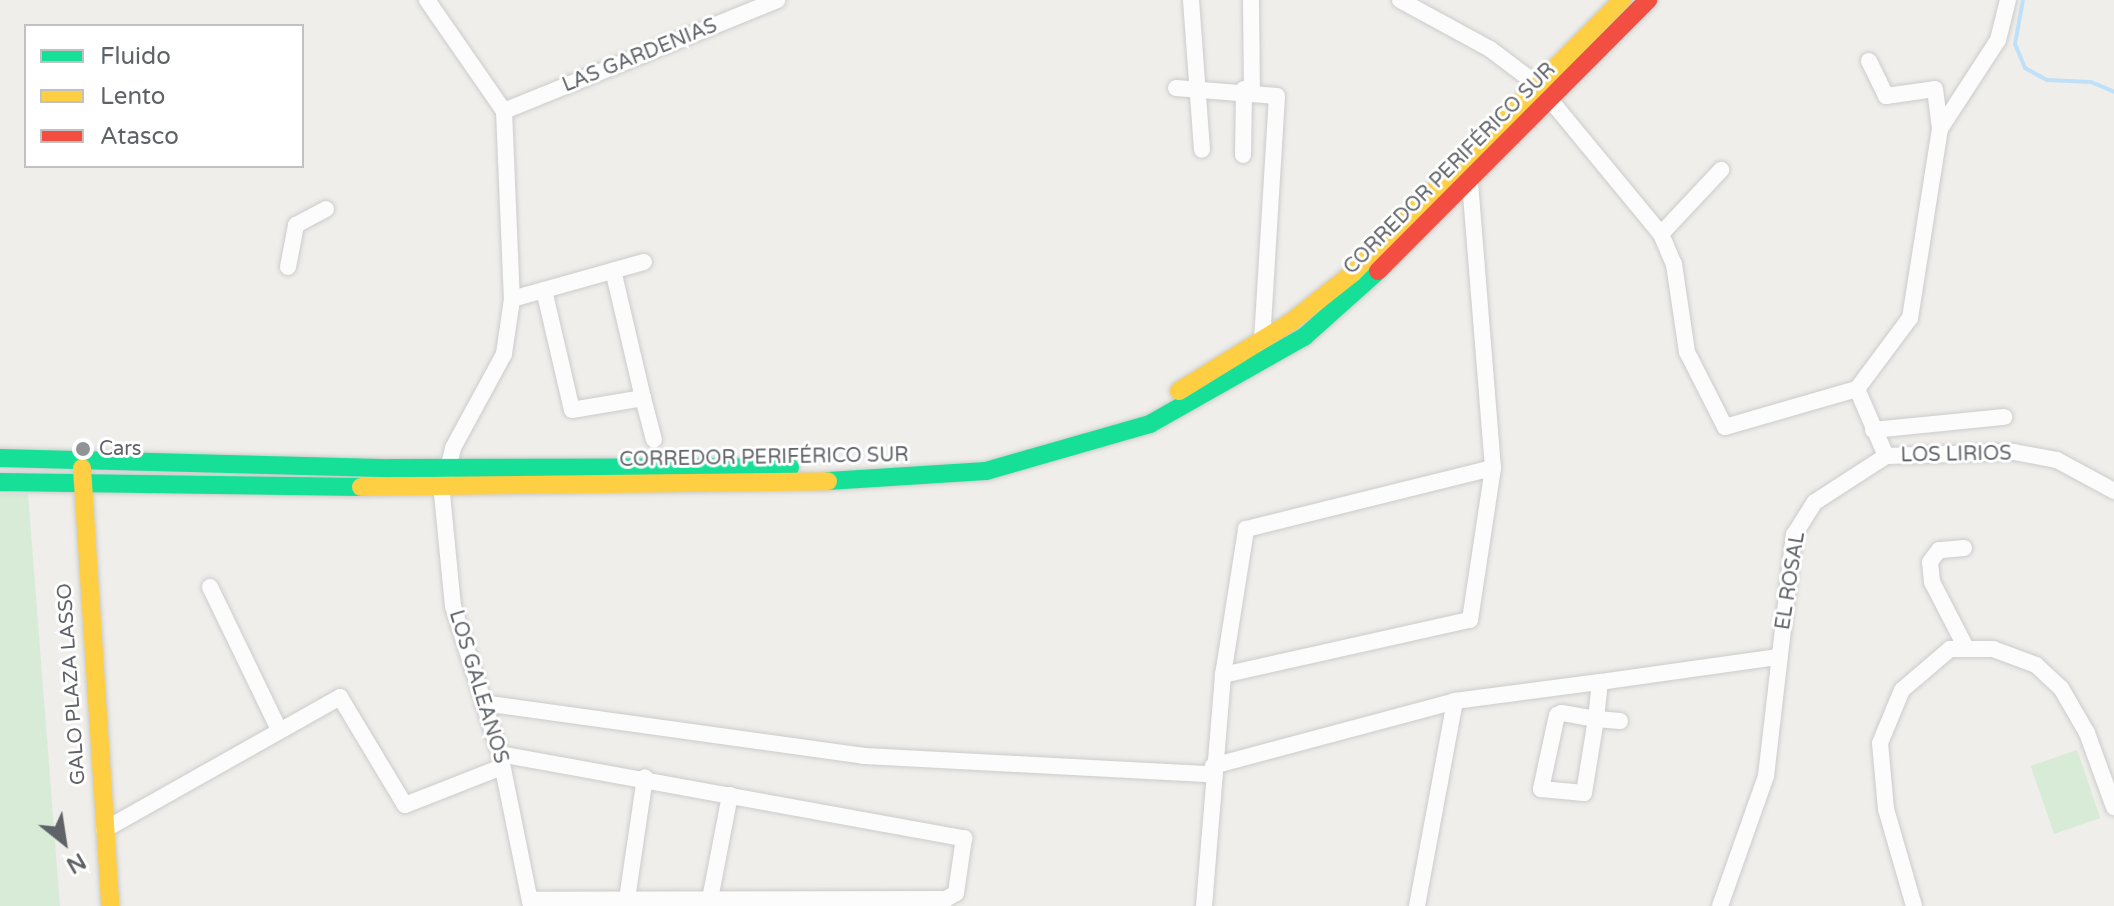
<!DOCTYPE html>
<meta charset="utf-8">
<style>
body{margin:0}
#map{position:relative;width:2114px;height:906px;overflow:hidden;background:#efeeea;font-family:"Varela Round",sans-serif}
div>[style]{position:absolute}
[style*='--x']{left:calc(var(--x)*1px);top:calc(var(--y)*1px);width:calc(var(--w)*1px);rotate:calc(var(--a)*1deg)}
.green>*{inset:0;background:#d8ebd6;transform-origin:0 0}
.stream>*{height:4px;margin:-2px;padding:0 2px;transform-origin:2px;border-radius:2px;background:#bfe0f9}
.roads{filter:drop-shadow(0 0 2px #cbcccc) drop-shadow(0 0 2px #cbcccc)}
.street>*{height:16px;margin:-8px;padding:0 8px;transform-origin:8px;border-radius:8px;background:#fdfcfc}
.fast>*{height:18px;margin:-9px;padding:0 9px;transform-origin:9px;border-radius:9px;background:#16e098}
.slow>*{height:18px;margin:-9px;padding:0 9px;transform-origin:9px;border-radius:9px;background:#ffcf43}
.jam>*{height:18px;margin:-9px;padding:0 9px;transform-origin:9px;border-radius:9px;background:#f24e42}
.dots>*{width:22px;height:22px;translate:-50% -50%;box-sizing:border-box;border:4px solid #fff;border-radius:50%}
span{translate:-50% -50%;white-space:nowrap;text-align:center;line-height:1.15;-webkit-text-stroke:6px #fff;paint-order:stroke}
.street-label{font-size:20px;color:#5f6368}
.poi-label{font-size:20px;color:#5f6368}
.left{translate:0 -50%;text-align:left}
.legend{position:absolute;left:24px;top:24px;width:280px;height:144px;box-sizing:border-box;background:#fff;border:2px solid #bfc1c3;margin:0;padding:10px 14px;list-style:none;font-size:24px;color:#5f6368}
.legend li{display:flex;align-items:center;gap:16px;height:40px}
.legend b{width:40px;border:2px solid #bfc1c3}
.north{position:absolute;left:24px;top:802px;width:80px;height:80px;-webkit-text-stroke:6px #fff;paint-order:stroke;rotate:150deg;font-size:22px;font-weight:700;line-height:32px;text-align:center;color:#5f6368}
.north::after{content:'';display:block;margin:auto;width:28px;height:36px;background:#5f6368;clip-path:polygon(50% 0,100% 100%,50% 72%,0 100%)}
</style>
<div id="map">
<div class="green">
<i style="clip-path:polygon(0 494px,28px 494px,60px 906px,0 906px)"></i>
<i style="left:2077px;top:750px;width:72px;height:49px;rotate:71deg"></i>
</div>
<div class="stream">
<i style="--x:2023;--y:0;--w:45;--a:100.3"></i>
<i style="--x:2015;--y:44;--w:26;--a:67"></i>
<i style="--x:2025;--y:68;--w:25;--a:29"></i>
<i style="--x:2047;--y:80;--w:44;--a:2.6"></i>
<i style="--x:2091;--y:82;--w:25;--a:23"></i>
</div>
<div class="roads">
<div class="street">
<i style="--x:427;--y:0;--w:135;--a:55.3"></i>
<i style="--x:504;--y:111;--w:188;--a:87.6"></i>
<i style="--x:512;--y:299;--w:56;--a:98.3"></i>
<i style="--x:504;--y:354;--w:107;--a:118.5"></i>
<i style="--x:453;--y:448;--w:47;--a:103.4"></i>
<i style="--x:442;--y:494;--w:113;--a:84.4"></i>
<i style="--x:453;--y:606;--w:155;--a:72.4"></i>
<i style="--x:500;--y:754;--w:155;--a:78.5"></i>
<i style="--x:1191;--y:0;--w:150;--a:85.8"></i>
<i style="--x:1251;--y:0;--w:90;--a:89.4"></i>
<i style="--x:1400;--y:0;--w:102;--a:28.6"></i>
<i style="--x:1490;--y:49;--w:60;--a:36.9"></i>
<i style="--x:1538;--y:85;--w:193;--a:50.5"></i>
<i style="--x:1661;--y:234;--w:33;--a:67"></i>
<i style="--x:1674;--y:264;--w:89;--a:81.6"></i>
<i style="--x:1687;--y:352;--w:84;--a:63.1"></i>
<i style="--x:1725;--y:427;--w:137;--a:-16.1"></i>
<i style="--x:1869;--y:61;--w:39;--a:64"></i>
<i style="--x:1886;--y:96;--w:49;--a:-8.1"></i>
<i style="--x:1935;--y:89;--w:40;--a:82.9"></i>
<i style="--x:1176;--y:88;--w:101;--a:4.5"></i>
<i style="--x:1277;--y:96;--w:245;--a:93.5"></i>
<i style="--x:504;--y:111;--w:295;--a:-22.1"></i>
<i style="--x:1243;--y:155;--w:66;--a:-89.1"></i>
<i style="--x:1661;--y:234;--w:88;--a:-46.8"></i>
<i style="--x:288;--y:267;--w:43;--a:-79.2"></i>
<i style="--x:296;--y:225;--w:34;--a:-28"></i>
<i style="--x:544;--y:290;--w:123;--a:76.9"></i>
<i style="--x:572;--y:410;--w:72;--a:-9.6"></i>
<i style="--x:643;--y:398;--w:131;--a:-103.2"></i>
<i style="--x:512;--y:299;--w:137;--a:-15.7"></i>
<i style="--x:643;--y:398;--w:43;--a:75.3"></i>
<i style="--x:1873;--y:430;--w:132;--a:-5.7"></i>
<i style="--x:1886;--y:456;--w:128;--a:-1.8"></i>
<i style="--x:2014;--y:452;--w:44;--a:10.5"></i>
<i style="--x:2057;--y:460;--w:65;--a:28.5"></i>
<i style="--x:1964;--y:548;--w:25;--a:175"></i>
<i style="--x:1939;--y:550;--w:15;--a:127"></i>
<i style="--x:1930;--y:562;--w:20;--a:84"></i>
<i style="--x:1932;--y:582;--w:74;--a:62.7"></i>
<i style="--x:210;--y:587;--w:159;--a:64.2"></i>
<i style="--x:1223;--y:675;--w:148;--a:-81"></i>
<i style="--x:1246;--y:529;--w:254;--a:-13.9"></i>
<i style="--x:483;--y:703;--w:384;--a:7.9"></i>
<i style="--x:863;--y:756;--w:349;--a:3"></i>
<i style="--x:1620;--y:721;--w:24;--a:-175"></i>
<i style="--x:1596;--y:719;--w:35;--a:-170"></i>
<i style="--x:1562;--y:713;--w:5;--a:158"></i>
<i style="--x:1557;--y:715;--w:76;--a:102.2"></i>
<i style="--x:1541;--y:789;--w:43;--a:5.3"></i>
<i style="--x:1584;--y:793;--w:75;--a:-80.8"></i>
<i style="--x:1596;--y:719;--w:37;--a:-84"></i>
<i style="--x:1600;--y:682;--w:181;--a:-8"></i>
<i style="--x:500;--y:754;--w:472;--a:10.3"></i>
<i style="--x:964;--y:838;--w:56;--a:98.3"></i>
<i style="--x:956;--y:893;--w:12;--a:149"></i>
<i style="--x:946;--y:899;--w:416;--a:179.9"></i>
<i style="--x:1213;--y:766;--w:251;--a:-15"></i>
<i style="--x:1455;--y:701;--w:146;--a:-7.5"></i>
<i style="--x:104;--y:830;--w:271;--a:-29.4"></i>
<i style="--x:340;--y:697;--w:126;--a:59"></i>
<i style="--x:405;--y:805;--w:104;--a:-21.4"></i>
<i style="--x:627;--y:899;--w:123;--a:-81.6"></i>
<i style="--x:710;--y:899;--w:106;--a:-79.1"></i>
<i style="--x:1204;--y:906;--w:232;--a:-85.3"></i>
<i style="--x:1223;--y:675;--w:253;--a:-12.6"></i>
<i style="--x:1470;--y:620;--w:154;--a:-81.4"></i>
<i style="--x:1493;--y:468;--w:284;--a:-94.6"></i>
<i style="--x:1417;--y:906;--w:208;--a:-79.5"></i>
<i style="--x:1720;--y:906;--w:138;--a:-70.5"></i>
<i style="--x:1766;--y:776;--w:243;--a:-83.4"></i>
<i style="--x:1794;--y:535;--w:39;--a:-58"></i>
<i style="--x:1815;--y:502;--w:85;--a:-32.9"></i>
<i style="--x:1886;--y:456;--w:73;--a:-113.4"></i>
<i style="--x:1857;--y:389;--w:89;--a:-53.3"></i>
<i style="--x:1910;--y:318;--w:191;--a:-81"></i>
<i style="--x:1940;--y:129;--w:106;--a:-56.9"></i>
<i style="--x:1998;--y:40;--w:41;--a:-76"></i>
<i style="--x:1914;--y:906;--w:101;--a:-106.1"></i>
<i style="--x:1886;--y:809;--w:66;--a:-95.2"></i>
<i style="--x:1880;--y:743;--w:57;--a:-67.5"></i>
<i style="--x:1902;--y:690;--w:63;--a:-40.5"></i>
<i style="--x:1950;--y:649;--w:43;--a:0"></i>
<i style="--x:1993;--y:649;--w:46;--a:20.4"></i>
<i style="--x:2036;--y:665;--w:34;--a:43"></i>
<i style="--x:2061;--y:688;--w:52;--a:60"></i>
<i style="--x:2087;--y:733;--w:79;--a:70"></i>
</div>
<div class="fast">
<i style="--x:0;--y:458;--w:390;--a:1.5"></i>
<i style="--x:390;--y:468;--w:400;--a:-0.1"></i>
<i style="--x:828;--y:481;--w:158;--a:-3.6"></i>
<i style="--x:986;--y:471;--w:171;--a:-16"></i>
<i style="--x:1150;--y:424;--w:177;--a:-29.5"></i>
<i style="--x:1304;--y:337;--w:99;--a:-41.7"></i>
<i style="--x:0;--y:482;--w:361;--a:0.8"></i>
</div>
<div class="slow">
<i style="--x:1179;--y:391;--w:132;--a:-31.6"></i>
<i style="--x:1291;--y:322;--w:79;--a:-38.3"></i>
<i style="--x:1353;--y:273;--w:383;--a:-45.4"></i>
<i style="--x:82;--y:468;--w:439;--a:86.3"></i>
<i style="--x:361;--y:487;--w:467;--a:-0.7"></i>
</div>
<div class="jam">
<i style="--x:1378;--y:271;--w:383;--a:-45.1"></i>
</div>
</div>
<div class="dots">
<i style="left:83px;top:449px;background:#919496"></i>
</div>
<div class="street-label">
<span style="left:640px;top:56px;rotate:-22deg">LAS GARDENIAS</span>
<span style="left:1450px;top:169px;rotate:-45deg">CORREDOR PERIFÉRICO SUR</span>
<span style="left:1956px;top:455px;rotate:-1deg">LOS LIRIOS</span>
<span style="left:764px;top:458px;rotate:-1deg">CORREDOR PERIFÉRICO SUR</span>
<span style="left:1791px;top:581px;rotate:-81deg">EL ROSAL</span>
<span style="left:72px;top:684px;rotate:-94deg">GALO PLAZA LASSO</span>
<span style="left:478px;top:687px;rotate:73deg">LOS GALEANOS</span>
</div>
<div class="poi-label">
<span class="left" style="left:99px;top:449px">Cars</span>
</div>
<ul class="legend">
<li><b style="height:10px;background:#16e098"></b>Fluido</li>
<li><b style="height:10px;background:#ffcf43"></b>Lento</li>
<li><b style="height:10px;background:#f24e42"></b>Atasco</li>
</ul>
<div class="north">N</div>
</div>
